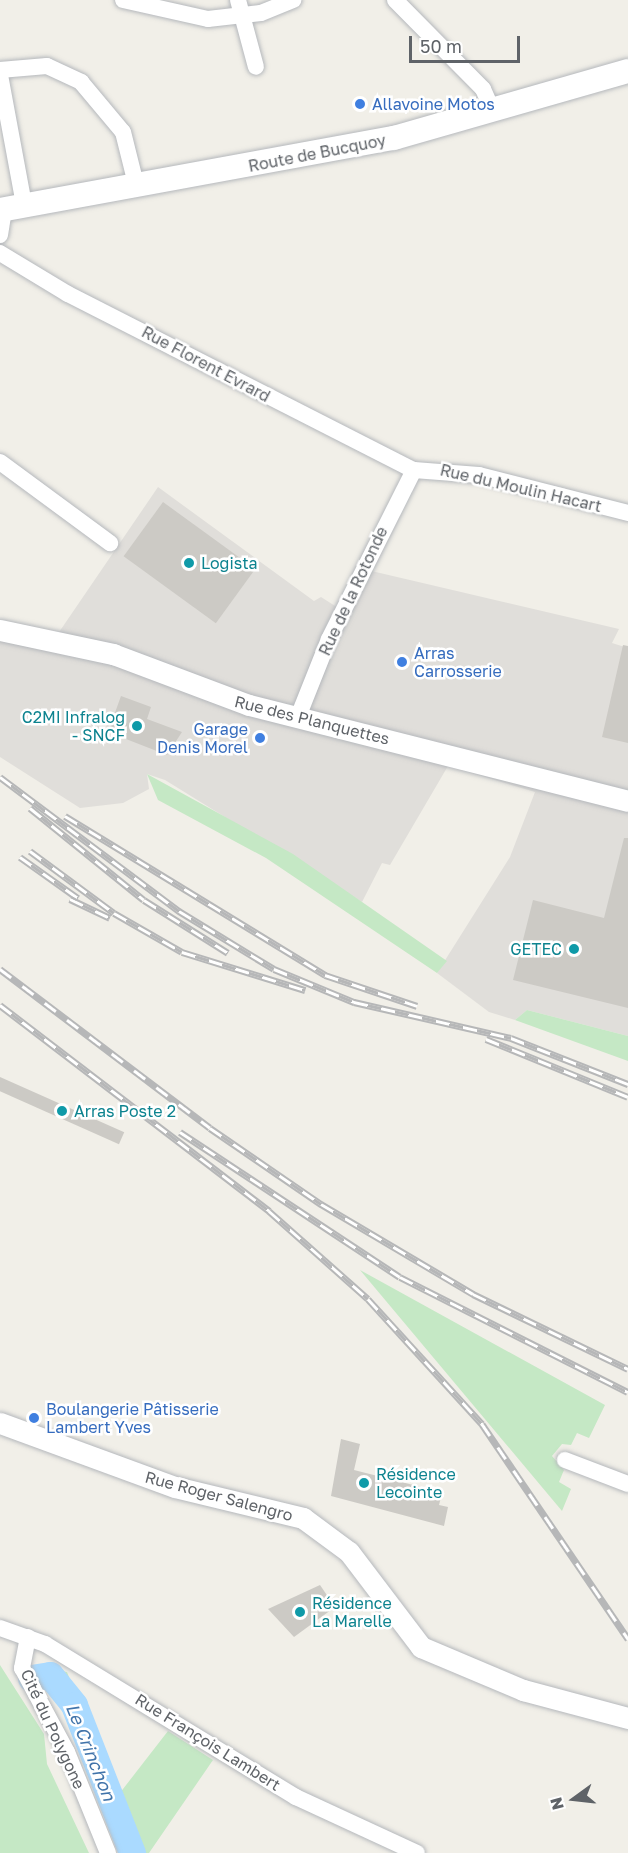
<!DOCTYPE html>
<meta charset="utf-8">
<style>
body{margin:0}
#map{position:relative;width:628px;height:1853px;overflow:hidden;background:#f1efe8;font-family:"Golos Text",sans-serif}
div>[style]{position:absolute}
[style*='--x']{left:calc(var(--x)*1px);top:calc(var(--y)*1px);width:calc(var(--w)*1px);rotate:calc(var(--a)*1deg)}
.industrial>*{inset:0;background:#e0deda}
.green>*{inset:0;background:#c5e8c5}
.river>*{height:27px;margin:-13.5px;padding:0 13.5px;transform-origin:13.5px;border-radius:13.5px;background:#aadaff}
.building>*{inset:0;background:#cccac5;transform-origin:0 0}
.roads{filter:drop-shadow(0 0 2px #b5b8bc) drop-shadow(0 0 2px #b5b8bc)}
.minor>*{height:16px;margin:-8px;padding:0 8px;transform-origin:8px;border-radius:8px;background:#fff}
.tertiary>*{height:21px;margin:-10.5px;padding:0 10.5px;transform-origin:10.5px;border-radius:10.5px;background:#fff}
.secondary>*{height:24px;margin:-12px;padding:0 12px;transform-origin:12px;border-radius:12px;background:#fff}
.rail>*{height:7px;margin-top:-3.5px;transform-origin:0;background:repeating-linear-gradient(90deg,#fff 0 14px,#b6b7b8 0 28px);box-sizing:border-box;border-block:2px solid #b6b7b8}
.dots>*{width:16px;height:16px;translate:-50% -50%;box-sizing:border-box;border:3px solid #fff;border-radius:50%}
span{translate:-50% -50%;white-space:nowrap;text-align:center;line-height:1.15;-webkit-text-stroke:5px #fff;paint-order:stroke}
.shop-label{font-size:16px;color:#366cbe}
.left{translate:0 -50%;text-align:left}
.right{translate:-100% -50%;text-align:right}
.street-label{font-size:16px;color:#5f6368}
.culture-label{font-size:16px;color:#0d838f}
.water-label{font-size:18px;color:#4174aa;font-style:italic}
.north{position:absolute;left:544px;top:1769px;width:60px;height:60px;-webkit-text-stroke:4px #fff;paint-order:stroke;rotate:255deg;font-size:16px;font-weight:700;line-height:24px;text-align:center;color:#5f6368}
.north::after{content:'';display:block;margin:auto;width:21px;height:27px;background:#5f6368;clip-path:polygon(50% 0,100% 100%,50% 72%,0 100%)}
.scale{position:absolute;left:409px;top:36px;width:111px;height:27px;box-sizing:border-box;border:3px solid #5f6368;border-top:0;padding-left:8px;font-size:18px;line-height:21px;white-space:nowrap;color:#5f6368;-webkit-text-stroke:4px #fff;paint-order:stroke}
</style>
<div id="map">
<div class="industrial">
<i style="clip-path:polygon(158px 487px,314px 601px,321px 597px,343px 611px,363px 569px,619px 629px,612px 643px,628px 648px,628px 1036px,527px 1010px,515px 1020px,489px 1012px,437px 973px,510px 857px,535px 792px,448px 766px,390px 865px,382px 863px,362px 902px,165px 780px,147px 774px,149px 789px,123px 803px,80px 808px,0 757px,0 630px,53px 641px)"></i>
</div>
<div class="green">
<i style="clip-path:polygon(147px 774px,293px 854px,447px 961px,437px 973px,266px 858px,158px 800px)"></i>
<i style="clip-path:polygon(527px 1010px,628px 1036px,628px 1061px,515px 1020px)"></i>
<i style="clip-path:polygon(360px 1270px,605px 1405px,589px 1438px,577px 1433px,571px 1445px,562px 1444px,552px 1456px,564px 1470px,559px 1482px,571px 1489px,562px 1511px)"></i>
<i style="clip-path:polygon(0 1665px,44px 1734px,47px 1764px,89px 1853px,0 1853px)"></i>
<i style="clip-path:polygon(40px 1667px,67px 1672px,116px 1798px,168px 1731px,213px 1760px,149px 1853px,123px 1853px,56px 1690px,46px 1684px,33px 1687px,26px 1673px)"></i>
</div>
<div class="river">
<i style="--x:31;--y:1678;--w:19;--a:-9"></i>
<i style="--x:50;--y:1675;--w:38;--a:51"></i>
<i style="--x:74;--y:1705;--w:159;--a:68.6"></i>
</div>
<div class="building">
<i style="left:163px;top:502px;width:114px;height:67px;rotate:36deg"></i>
<i style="clip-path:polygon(623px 645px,628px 646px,628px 743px,602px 737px)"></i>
<i style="clip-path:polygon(121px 696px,151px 707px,147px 719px,182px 732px,167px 755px,108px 732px)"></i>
<i style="clip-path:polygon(624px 838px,628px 838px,628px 1008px,513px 980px,533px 900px,604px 918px)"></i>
<i style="left:0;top:1077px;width:136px;height:13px;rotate:24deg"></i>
<i style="clip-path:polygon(341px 1439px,360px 1444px,354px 1470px,433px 1490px,431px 1495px,441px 1497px,439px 1505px,448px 1507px,444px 1526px,331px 1496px)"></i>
<i style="clip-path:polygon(320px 1585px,335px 1607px,294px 1637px,268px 1609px)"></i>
</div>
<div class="roads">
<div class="minor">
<i style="--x:123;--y:0;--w:87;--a:12.6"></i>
<i style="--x:208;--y:19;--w:53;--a:-6.5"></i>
<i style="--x:261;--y:13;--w:35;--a:-22"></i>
<i style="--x:238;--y:0;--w:69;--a:75"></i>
<i style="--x:395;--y:0;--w:125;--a:45.3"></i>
<i style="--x:483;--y:89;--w:24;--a:66"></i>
<i style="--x:0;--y:70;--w:47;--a:-4.9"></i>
<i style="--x:47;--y:66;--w:38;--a:25"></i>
<i style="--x:81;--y:82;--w:65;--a:50"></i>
<i style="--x:123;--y:132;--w:54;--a:76"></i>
<i style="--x:0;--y:75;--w:132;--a:79.5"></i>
<i style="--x:0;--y:235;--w:26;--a:-81"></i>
<i style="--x:0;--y:253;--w:79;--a:31.1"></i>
<i style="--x:68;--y:294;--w:388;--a:27"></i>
<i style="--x:0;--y:462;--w:137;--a:36.4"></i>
<i style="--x:414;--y:470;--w:65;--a:4.4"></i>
<i style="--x:479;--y:475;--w:154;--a:14.3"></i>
<i style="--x:298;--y:717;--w:84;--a:-68.3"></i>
<i style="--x:329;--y:639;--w:189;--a:-63.3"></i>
<i style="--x:565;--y:1460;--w:67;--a:20.9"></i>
<i style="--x:0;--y:1628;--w:48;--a:19.6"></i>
<i style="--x:45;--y:1644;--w:294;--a:31.4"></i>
<i style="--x:296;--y:1797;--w:133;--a:24.8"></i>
<i style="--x:28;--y:1637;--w:32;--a:101"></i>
<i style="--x:22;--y:1668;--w:95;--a:61.8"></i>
<i style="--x:67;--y:1752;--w:109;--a:67.9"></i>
</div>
<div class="tertiary">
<i style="--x:0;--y:630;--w:116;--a:12"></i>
<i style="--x:113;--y:654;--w:145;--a:20.6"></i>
<i style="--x:249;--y:705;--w:391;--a:14.2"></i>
<i style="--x:0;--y:1423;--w:186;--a:20.1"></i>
<i style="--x:175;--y:1487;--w:132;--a:13.6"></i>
<i style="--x:303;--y:1518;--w:57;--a:36.5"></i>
<i style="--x:349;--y:1552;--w:119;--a:52.8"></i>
<i style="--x:421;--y:1647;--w:111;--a:22.9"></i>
<i style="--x:523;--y:1690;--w:109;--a:14.9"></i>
</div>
<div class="secondary">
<i style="--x:0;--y:210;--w:401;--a:-10.4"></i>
<i style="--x:394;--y:138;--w:243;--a:-16"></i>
</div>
</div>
<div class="rail">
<i style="--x:0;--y:777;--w:224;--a:36.8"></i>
<i style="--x:179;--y:911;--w:111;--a:31.4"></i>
<i style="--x:274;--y:969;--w:87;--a:22.4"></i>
<i style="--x:354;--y:1002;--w:161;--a:12.9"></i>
<i style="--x:511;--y:1038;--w:126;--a:21.5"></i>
<i style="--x:30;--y:808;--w:146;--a:38.9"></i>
<i style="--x:144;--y:900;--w:99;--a:32.2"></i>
<i style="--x:65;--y:816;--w:305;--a:31.4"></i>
<i style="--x:325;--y:975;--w:97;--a:18.6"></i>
<i style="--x:30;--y:851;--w:104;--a:36.4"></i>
<i style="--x:114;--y:913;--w:78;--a:29.8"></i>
<i style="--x:182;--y:952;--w:129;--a:17.2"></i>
<i style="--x:20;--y:857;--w:71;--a:35.3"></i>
<i style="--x:70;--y:899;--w:44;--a:25.4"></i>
<i style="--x:0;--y:969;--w:263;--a:37.1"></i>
<i style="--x:210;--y:1128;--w:135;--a:34.4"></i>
<i style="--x:321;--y:1204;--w:177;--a:30.6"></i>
<i style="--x:473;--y:1294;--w:172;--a:25.8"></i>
<i style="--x:0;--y:1005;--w:339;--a:37.4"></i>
<i style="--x:269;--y:1211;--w:132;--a:41.6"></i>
<i style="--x:368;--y:1299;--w:169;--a:47.6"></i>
<i style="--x:482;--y:1424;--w:260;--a:55.8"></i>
<i style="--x:486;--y:1039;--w:153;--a:22.2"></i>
<i style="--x:180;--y:1132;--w:263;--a:33.4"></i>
<i style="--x:400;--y:1277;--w:255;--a:26.8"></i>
</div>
<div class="dots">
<i style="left:360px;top:104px;background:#3f7fe0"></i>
<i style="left:189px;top:563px;background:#0f9aa8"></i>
<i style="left:402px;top:662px;background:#3f7fe0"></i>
<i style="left:137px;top:726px;background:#0f9aa8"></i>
<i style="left:260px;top:738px;background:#3f7fe0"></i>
<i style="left:574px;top:949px;background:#0f9aa8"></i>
<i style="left:62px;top:1111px;background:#0f9aa8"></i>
<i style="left:34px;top:1418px;background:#3f7fe0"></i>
<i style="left:364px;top:1483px;background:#0f9aa8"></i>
<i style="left:300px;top:1612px;background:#0f9aa8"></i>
</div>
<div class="shop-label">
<span class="left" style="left:372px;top:104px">Allavoine Motos</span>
<span class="left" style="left:414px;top:662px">Arras<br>Carrosserie</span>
<span class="right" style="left:248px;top:738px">Garage<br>Denis Morel</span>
<span class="left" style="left:46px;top:1418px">Boulangerie Pâtisserie<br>Lambert Yves</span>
</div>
<div class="street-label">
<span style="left:317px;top:153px;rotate:-11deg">Route de Bucquoy</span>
<span style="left:206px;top:364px;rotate:28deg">Rue Florent Evrard</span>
<span style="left:521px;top:488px;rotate:13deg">Rue du Moulin Hacart</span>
<span style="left:353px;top:591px;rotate:-65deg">Rue de la Rotonde</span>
<span style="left:312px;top:720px;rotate:14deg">Rue des Planquettes</span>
<span style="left:219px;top:1496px;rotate:15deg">Rue Roger Salengro</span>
<span style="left:53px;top:1729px;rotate:65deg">Cité du Polygone</span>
<span style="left:208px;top:1742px;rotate:32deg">Rue François Lambert</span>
</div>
<div class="culture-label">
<span class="left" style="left:201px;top:563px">Logista</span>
<span class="right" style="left:125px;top:726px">C2MI Infralog<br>- SNCF</span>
<span class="right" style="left:562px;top:949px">GETEC</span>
<span class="left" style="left:74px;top:1111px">Arras Poste 2</span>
<span class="left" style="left:376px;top:1483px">Résidence<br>Lecointe</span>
<span class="left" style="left:312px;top:1612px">Résidence<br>La Marelle</span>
</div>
<div class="water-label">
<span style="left:91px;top:1752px;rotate:68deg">Le Crinchon</span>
</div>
<div class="north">N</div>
<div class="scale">50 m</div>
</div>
